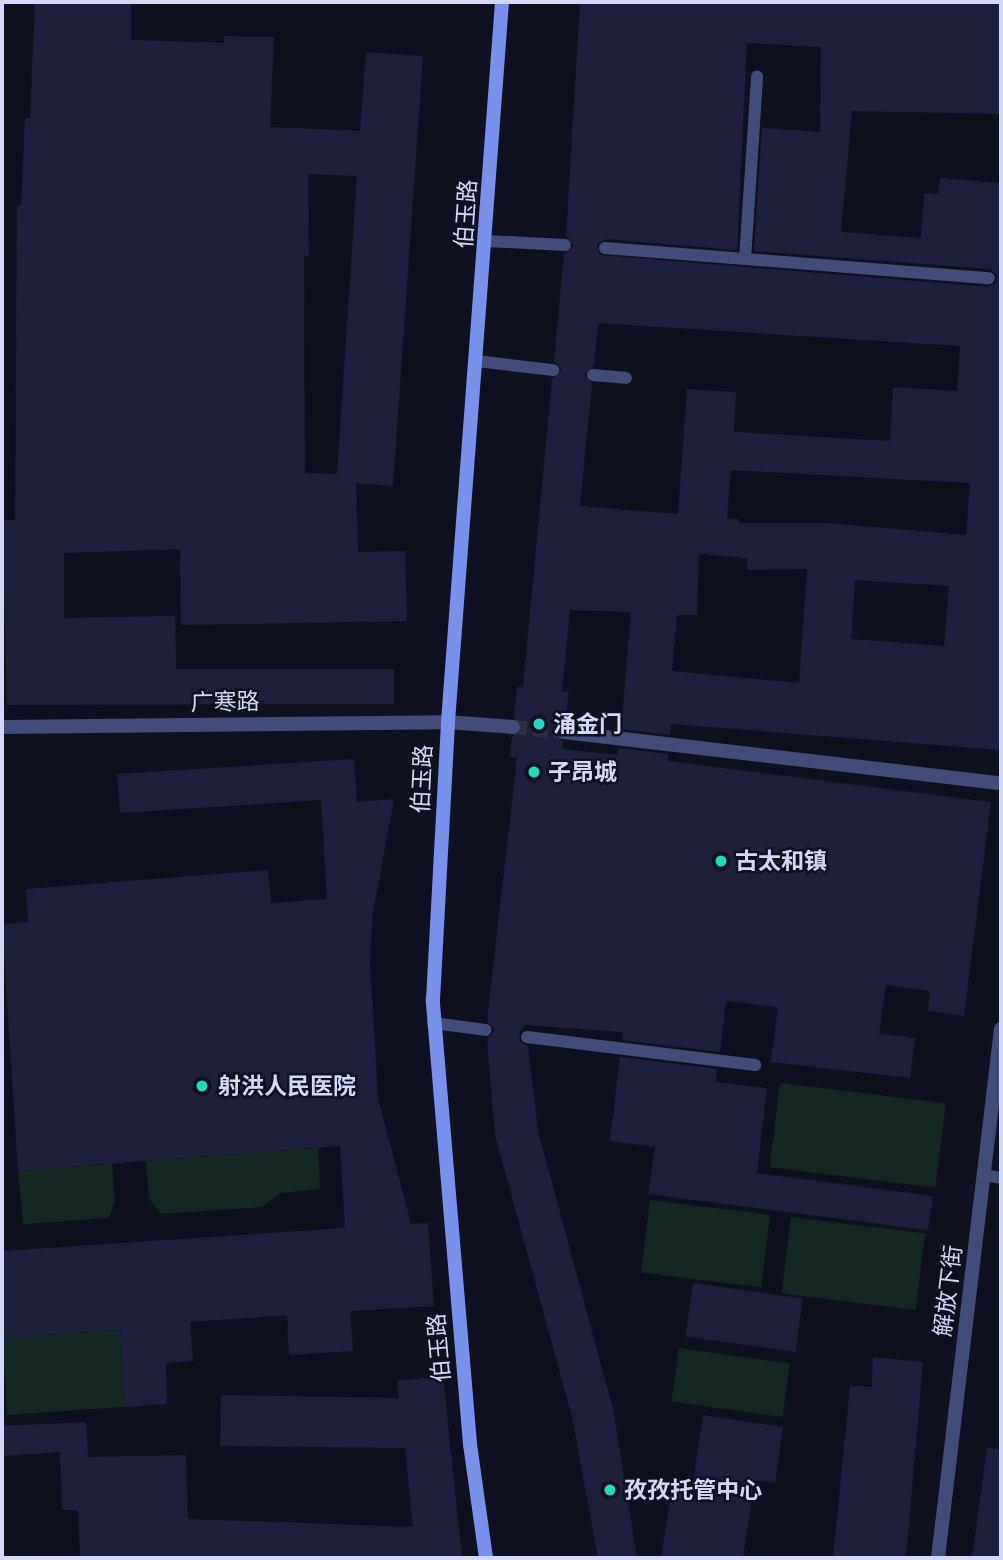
<!DOCTYPE html>
<meta charset="utf-8">
<style>
body{margin:0}
#map{position:relative;width:1003px;height:1560px;overflow:hidden;background:#10111f;font-family:"Archivo Narrow","Noto Sans SC",sans-serif}
div>[style]{position:absolute}
[style*='--x']{left:calc(var(--x)*1px);top:calc(var(--y)*1px);width:calc(var(--w)*1px);rotate:calc(var(--a)*1deg)}
.green>*{inset:0;background:#132822;transform-origin:0 0}
.building>*{inset:0;background:#1e1f3d;transform-origin:0 0}
.minor-tunnel>*{height:14px;margin-top:-7px;transform-origin:0;background:repeating-linear-gradient(90deg,#2d2f40 0 14px,transparent 0 21px)}
.service>*{height:12px;margin:-6px;padding:0 6px;transform-origin:6px;border-radius:6px;background:#414c78}
.minor>*{height:14px;margin:-7px;padding:0 7px;transform-origin:7px;border-radius:7px;background:#414c78}
.tertiary>*{height:14px;margin:-7px;padding:0 7px;transform-origin:7px;border-radius:7px;background:#414c78}
.secondary>*{height:14px;margin:-7px;padding:0 7px;transform-origin:7px;border-radius:7px;background:#7791ed}
.dots>*{width:19px;height:19px;translate:-50% -50%;box-sizing:border-box;border:4px solid #10111f;border-radius:50%}
span{translate:-50% -50%;white-space:nowrap;text-align:center;line-height:1.15;-webkit-text-stroke:5px #10111f;paint-order:stroke}
.street-label{font-size:23px;color:#d3d8f9}
.poi-label{font-size:23px;color:#d3d8f9;font-weight:700}
.left{translate:0 -50%;text-align:left}
.frame{position:absolute;inset:0;border:4px solid #d3d8f9;pointer-events:none}
</style>
<div id="map">
<div class="green">
<i style="left:780px;top:1083px;width:167px;height:85px;rotate:7deg"></i>
<i style="clip-path:polygon(318px 1148px,320px 1189px,280px 1193px,262px 1207px,161px 1214px,149px 1199px,146px 1161px)"></i>
<i style="clip-path:polygon(112px 1164px,115px 1200px,109px 1218px,23px 1224px,18px 1171px)"></i>
<i style="left:650px;top:1200px;width:121px;height:73px;rotate:7deg"></i>
<i style="left:791px;top:1217px;width:135px;height:77px;rotate:7deg"></i>
<i style="left:120px;top:1330px;width:77px;height:118px;rotate:86deg"></i>
<i style="left:679px;top:1348px;width:112px;height:54px;rotate:8deg"></i>
</div>
<div class="building">
<i style="clip-path:polygon(evenodd,35px 2px,131px 2px,131px 40px,224px 43px,224px 36px,274px 37px,270px 127px,360px 131px,366px 52px,423px 56px,393px 486px,356px 483px,358px 552px,405px 551px,407px 621px,181px 625px,180px 549px,64px 553px,64px 618px,175px 616px,176px 669px,394px 669px,394px 704px,7px 705px,2px 520px,15px 520px,17px 206px,21px 206px,25px 118px,30px 118px,35px 2px,308px 174px,357px 176px,337px 474px,305px 473px,304px 256px,309px 256px,308px 174px)"></i>
<i style="clip-path:polygon(evenodd,580px 2px,1001px 2px,1001px 114px,852px 111px,841px 232px,921px 238px,924px 193px,938px 194px,940px 178px,1001px 183px,1000px 750px,671px 724px,670px 735px,621px 729px,631px 612px,570px 610px,562px 691px,569px 692px,565px 722px,554px 732px,563px 742px,562px 749px,618px 755px,619px 748px,668px 754px,668px 761px,991px 802px,964px 1016px,928px 1011px,930px 991px,886px 985px,879px 1034px,915px 1038px,910px 1078px,771px 1062px,778px 1007px,726px 1001px,720px 1052px,622px 1040px,623px 1032px,526px 1025px,520px 1032px,519px 1041px,528px 1046px,538px 1131px,613px 1409px,637px 1558px,598px 1558px,572px 1417px,495px 1135px,487px 1039px,495px 1030px,487px 1021px,517px 757px,509px 757px,512px 737px,522px 728px,514px 717px,517px 687px,523px 687px,552px 379px,562px 370px,554px 361px,564px 254px,574px 246px,566px 236px,580px 2px,747px 43px,821px 47px,820px 132px,762px 128px,754px 251px,990px 269px,997px 275px,996px 283px,988px 287px,600px 255px,597px 244px,606px 239px,737px 250px,747px 43px,580px 2px,598px 323px,960px 346px,957px 391px,893px 387px,890px 441px,734px 432px,736px 392px,687px 389px,678px 514px,580px 506px,592px 384px,584px 374px,594px 366px,598px 323px,580px 2px,731px 470px,970px 483px,966px 535px,828px 523px,739px 523px,739px 519px,727px 518px,731px 470px,580px 2px,699px 554px,747px 558px,747px 570px,807px 569px,799px 683px,672px 671px,677px 615px,697px 615px,699px 554px,580px 2px,855px 580px,949px 586px,944px 646px,851px 639px,855px 580px)"></i>
<i style="clip-path:polygon(354px 759px,357px 802px,394px 799px,372px 918px,370px 964px,378px 1098px,411px 1224px,428px 1223px,434px 1306px,350px 1311px,353px 1351px,289px 1355px,287px 1315px,190px 1322px,193px 1361px,166px 1363px,167px 1404px,125px 1407px,120px 1330px,2px 1338px,2px 1251px,345px 1228px,340px 1146px,18px 1171px,2px 924px,28px 922px,26px 889px,268px 870px,271px 903px,327px 899px,321px 800px,120px 813px,117px 774px)"></i>
<i style="clip-path:polygon(620px 1057px,717px 1069px,716px 1082px,767px 1088px,757px 1173px,933px 1196px,928px 1230px,648px 1194px,655px 1147px,610px 1141px)"></i>
<i style="left:693px;top:1283px;width:111px;height:54px;rotate:8deg"></i>
<i style="clip-path:polygon(873px 1357px,923px 1362px,906px 1558px,833px 1558px,850px 1386px,872px 1387px)"></i>
<i style="clip-path:polygon(443px 1376px,462px 1558px,80px 1558px,78px 1510px,62px 1510px,60px 1452px,2px 1456px,2px 1426px,86px 1422px,88px 1457px,186px 1455px,188px 1519px,413px 1527px,405px 1448px,220px 1446px,221px 1395px,399px 1398px,397px 1381px)"></i>
<i style="clip-path:polygon(703px 1415px,783px 1427px,775px 1483px,755px 1480px,743px 1558px,661px 1558px,673px 1481px,693px 1484px)"></i>
<i style="clip-path:polygon(987px 1448px,1001px 1449px,1001px 1558px,972px 1558px)"></i>
</div>
<div class="minor-tunnel">
<i style="--x:513;--y:727;--w:51;--a:5.6"></i>
</div>
<div class="service">
<i style="--x:487;--y:241;--w:78;--a:2.9"></i>
<i style="--x:605;--y:248;--w:385;--a:4.5"></i>
<i style="--x:745;--y:259;--w:183;--a:-86.2"></i>
<i style="--x:477;--y:361;--w:77;--a:6.8"></i>
<i style="--x:593;--y:375;--w:33;--a:5"></i>
<i style="--x:433;--y:1023;--w:53;--a:7.5"></i>
<i style="--x:527;--y:1037;--w:230;--a:7"></i>
<i style="--x:984;--y:1175;--w:17;--a:10"></i>
</div>
<div class="minor">
<i style="--x:448;--y:722;--w:65;--a:4.4"></i>
<i style="--x:564;--y:732;--w:440;--a:6.7"></i>
</div>
<div class="tertiary">
<i style="--x:2;--y:727;--w:446;--a:-0.6"></i>
<i style="--x:938;--y:1558;--w:533;--a:-83.21"></i>
</div>
<div class="secondary">
<i style="--x:486;--y:1558;--w:115;--a:-98"></i>
<i style="--x:470;--y:1444;--w:446;--a:-94.8"></i>
<i style="--x:433;--y:1000;--w:278;--a:-86.9"></i>
<i style="--x:448;--y:722;--w:722;--a:-85.71"></i>
</div>
<div class="dots">
<i style="left:539px;top:724px;background:#1ddbbf"></i>
<i style="left:534px;top:772px;background:#1ddbbf"></i>
<i style="left:721px;top:861px;background:#1ddbbf"></i>
<i style="left:202px;top:1086px;background:#1ddbbf"></i>
<i style="left:610px;top:1490px;background:#1ddbbf"></i>
</div>
<div class="street-label">
<span style="left:466px;top:214px;rotate:-86deg">伯玉路</span>
<span style="left:225px;top:702px;rotate:-1deg">广寒路</span>
<span style="left:422px;top:779px;rotate:-87deg">伯玉路</span>
<span style="left:948px;top:1291px;rotate:-83deg">解放下街</span>
<span style="left:439px;top:1348px;rotate:-95deg">伯玉路</span>
</div>
<div class="poi-label">
<span class="left" style="left:553px;top:724px">涌金门</span>
<span class="left" style="left:548px;top:772px">子昂城</span>
<span class="left" style="left:735px;top:861px">古太和镇</span>
<span class="left" style="left:218px;top:1086px">射洪人民医院</span>
<span class="left" style="left:624px;top:1490px">孜孜托管中心</span>
</div>
<div class="frame"></div>
</div>
